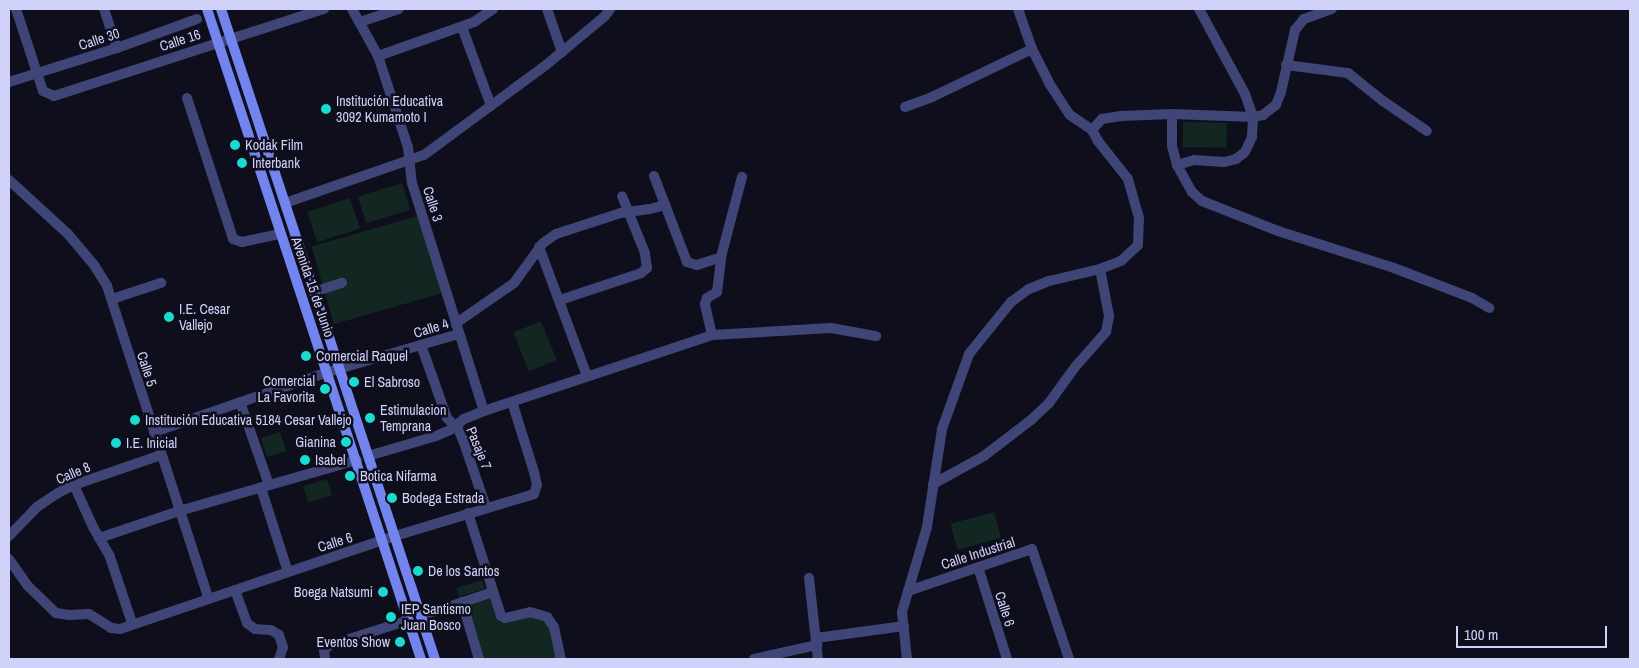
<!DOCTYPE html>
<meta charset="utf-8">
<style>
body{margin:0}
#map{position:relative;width:1639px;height:668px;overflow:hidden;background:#0f0e1d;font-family:"Archivo Narrow",sans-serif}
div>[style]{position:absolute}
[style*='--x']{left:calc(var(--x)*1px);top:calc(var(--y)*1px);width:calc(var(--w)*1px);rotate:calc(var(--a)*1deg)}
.green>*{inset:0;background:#122622;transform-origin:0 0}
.street>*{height:10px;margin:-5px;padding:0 5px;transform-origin:5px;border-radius:5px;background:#3f4677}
.secondary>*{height:10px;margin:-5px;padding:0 5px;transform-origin:5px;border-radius:5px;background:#7384ee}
.dots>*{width:14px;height:14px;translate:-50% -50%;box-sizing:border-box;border:2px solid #0f0e1d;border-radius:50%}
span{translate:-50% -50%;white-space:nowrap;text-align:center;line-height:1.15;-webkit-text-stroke:5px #0f0e1d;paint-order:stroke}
.street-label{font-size:14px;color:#d0d2f9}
.poi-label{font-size:14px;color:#d0d2f9}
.left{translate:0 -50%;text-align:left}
.right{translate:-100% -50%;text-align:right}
.frame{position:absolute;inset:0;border:10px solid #d0d2f9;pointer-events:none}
.scale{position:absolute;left:1456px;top:626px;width:151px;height:22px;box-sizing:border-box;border:2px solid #d0d2f9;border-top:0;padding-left:6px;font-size:15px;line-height:18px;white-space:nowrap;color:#d0d2f9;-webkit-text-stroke:4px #0f0e1d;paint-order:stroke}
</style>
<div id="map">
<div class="green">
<i style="left:1183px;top:122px;width:44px;height:25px;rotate:1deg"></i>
<i style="left:402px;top:183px;width:28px;height:46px;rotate:73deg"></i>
<i style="left:350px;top:198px;width:32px;height:45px;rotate:72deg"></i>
<i style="left:421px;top:215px;width:81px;height:114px;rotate:74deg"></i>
<i style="left:541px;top:321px;width:42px;height:30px;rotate:68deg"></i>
<i style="left:280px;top:432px;width:20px;height:20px;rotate:72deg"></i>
<i style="left:327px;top:479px;width:17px;height:25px;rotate:73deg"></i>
<i style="left:994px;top:512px;width:27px;height:45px;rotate:75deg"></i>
<i style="left:482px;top:580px;width:9px;height:27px;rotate:72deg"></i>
<i style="clip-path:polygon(493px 598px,499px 622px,529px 614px,549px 623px,557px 659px,482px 659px,467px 605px)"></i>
</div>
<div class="street">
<i style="--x:16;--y:9;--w:86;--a:71.8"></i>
<i style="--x:43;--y:91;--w:12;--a:24"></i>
<i style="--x:54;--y:96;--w:284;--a:-17.9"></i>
<i style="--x:104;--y:9;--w:41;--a:71.6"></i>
<i style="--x:352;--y:9;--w:54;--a:61"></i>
<i style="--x:378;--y:56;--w:96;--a:71.8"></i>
<i style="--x:408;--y:147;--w:36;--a:84"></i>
<i style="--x:412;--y:183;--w:239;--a:72.5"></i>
<i style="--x:547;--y:9;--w:46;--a:70.8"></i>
<i style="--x:1018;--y:9;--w:42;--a:70.7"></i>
<i style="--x:1032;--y:49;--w:38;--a:63"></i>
<i style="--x:1049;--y:83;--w:38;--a:57"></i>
<i style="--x:1070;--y:115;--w:27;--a:34"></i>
<i style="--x:360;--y:22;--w:41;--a:-18.4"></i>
<i style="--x:462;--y:27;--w:84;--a:69.8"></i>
<i style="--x:378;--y:56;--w:102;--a:-19.5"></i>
<i style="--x:474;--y:22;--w:23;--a:-34"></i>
<i style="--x:1286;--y:65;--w:63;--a:7.4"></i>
<i style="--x:1348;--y:73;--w:45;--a:38.7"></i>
<i style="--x:1383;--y:101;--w:53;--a:34.3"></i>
<i style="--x:9;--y:82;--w:113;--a:-17.5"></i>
<i style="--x:117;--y:48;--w:85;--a:-19.9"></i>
<i style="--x:187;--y:98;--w:148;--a:71.9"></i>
<i style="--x:233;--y:239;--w:9;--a:18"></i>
<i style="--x:242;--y:242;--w:39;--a:-12"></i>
<i style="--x:905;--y:107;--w:29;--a:-20"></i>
<i style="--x:932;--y:97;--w:111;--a:-25.6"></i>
<i style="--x:1172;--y:114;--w:32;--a:90"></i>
<i style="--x:1172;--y:146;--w:20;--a:75"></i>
<i style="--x:1177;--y:165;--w:31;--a:61"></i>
<i style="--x:1192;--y:192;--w:13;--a:42"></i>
<i style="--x:1202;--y:201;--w:82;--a:21.5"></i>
<i style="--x:1278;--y:231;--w:122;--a:17.7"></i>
<i style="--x:1394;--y:268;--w:84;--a:21"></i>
<i style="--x:1472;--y:298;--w:20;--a:30"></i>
<i style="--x:1177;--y:165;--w:18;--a:-16"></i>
<i style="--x:1194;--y:160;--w:30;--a:4"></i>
<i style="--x:1224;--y:162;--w:12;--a:-14"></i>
<i style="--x:1236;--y:159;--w:11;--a:-38"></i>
<i style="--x:1245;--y:152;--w:17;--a:-65"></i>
<i style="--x:1252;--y:137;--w:20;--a:-87"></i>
<i style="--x:1253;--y:117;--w:24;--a:-109"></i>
<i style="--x:1245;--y:94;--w:97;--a:-118.4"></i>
<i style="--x:654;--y:176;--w:92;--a:69"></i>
<i style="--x:687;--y:262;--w:10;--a:17"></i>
<i style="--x:697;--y:265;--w:25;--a:-18"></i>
<i style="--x:9;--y:180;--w:80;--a:42.5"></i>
<i style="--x:68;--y:234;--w:40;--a:50"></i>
<i style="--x:94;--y:265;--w:25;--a:58"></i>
<i style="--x:107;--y:286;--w:327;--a:72"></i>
<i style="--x:285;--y:203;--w:147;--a:-19.1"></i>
<i style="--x:424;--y:155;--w:152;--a:-36.4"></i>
<i style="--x:546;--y:65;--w:77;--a:-39.7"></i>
<i style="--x:605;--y:16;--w:9;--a:-54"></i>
<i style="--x:539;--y:247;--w:138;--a:69.6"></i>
<i style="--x:323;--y:289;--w:20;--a:-18"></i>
<i style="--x:112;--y:299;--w:52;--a:-18.1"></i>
<i style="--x:560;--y:300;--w:85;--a:-18.4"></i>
<i style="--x:641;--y:273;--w:8;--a:-40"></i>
<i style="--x:647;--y:268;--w:15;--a:-98"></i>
<i style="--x:645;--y:253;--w:61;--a:-112"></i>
<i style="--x:455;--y:324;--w:72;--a:-34.8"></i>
<i style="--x:514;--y:283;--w:49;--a:-54.1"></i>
<i style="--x:543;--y:243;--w:16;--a:-35"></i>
<i style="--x:556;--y:234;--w:68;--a:-17.9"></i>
<i style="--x:621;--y:213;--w:29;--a:-8"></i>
<i style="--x:650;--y:209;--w:16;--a:-15"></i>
<i style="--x:712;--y:335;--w:32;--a:-103"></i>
<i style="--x:705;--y:304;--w:6;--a:-72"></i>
<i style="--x:707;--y:298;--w:12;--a:-31"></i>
<i style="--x:717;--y:292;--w:35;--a:-83"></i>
<i style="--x:721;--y:257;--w:83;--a:-75.3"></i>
<i style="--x:421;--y:345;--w:77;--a:70.4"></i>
<i style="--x:447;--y:418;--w:16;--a:45"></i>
<i style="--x:458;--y:429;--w:12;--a:66"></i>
<i style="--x:463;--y:440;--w:71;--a:71.1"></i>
<i style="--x:240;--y:402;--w:88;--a:70.7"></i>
<i style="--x:154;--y:432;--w:184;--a:-19"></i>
<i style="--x:328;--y:372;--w:136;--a:-16.2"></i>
<i style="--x:368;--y:456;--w:71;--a:-16.4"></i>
<i style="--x:436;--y:436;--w:15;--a:-23"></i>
<i style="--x:450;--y:430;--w:18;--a:-38"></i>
<i style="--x:464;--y:419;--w:22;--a:-22"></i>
<i style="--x:484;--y:411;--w:240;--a:-18.4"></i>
<i style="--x:712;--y:335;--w:119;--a:-3.4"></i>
<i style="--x:831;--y:328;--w:46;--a:10.1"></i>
<i style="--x:933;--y:484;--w:58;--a:-28.8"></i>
<i style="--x:984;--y:456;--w:59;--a:-37.5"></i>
<i style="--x:1031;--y:420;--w:25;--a:-43"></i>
<i style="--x:1049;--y:403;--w:44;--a:-54.2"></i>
<i style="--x:1075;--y:367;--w:47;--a:-48.5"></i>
<i style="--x:1106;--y:332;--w:16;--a:-79"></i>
<i style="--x:1109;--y:316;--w:48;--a:-100.8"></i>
<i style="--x:74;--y:485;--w:46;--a:65.7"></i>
<i style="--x:93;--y:527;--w:34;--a:60"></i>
<i style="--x:110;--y:557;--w:70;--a:71.6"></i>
<i style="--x:261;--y:488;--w:88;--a:72.2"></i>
<i style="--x:468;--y:513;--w:108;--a:72.2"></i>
<i style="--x:501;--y:616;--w:4;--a:27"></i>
<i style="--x:505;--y:618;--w:26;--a:-13"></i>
<i style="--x:530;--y:612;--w:18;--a:16"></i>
<i style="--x:547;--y:617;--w:12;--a:55"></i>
<i style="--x:554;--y:627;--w:33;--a:78"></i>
<i style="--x:9;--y:536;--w:40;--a:-46"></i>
<i style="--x:37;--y:507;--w:25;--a:-34"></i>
<i style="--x:58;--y:493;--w:18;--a:-27"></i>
<i style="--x:74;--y:485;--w:92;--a:-19"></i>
<i style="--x:99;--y:538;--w:84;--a:-18.6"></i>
<i style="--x:179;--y:511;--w:185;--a:-16"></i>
<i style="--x:9;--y:559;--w:33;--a:55"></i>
<i style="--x:28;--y:586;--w:39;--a:44"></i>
<i style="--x:56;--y:613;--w:13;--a:9"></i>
<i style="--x:69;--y:615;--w:20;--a:-3"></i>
<i style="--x:89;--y:614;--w:26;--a:32"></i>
<i style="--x:111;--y:628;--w:9;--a:6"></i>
<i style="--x:120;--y:629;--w:290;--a:-18.7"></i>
<i style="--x:395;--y:536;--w:145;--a:-16.8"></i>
<i style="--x:534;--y:494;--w:9;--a:-72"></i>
<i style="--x:537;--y:485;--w:13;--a:-103"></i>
<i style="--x:534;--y:472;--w:73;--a:-107.4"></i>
<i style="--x:978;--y:567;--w:96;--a:72.5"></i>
<i style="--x:809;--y:578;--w:81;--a:83.7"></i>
<i style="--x:235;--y:590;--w:35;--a:70"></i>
<i style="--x:247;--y:623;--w:10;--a:37"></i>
<i style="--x:255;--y:629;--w:16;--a:4"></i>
<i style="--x:271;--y:630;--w:9;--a:32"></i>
<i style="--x:279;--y:635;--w:13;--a:72"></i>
<i style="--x:283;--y:647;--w:13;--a:108"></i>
<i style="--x:908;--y:591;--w:131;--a:-18.7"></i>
<i style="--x:1032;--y:549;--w:116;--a:71.4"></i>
<i style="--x:462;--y:602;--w:59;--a:73.4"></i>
<i style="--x:421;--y:616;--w:76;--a:-18.4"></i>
<i style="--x:816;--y:638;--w:89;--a:-7.8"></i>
<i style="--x:325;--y:659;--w:9;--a:-96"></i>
<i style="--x:324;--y:650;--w:8;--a:-40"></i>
<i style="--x:330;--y:645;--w:83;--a:-17.6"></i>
<i style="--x:754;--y:659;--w:65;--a:-12.5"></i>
<i style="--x:907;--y:659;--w:47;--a:-96.1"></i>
<i style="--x:902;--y:612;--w:89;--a:-73.6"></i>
<i style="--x:927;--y:527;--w:99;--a:-81.3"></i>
<i style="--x:942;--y:429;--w:80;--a:-70.2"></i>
<i style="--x:969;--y:354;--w:67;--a:-51.1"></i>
<i style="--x:1011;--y:302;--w:22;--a:-36"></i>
<i style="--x:1029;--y:289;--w:22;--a:-22"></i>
<i style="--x:1049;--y:281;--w:52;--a:-13.2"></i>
<i style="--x:1100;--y:269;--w:22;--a:-21"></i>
<i style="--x:1121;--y:261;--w:23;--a:-43"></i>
<i style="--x:1138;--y:245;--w:27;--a:-88"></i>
<i style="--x:1139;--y:218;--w:41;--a:-105.8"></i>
<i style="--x:1128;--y:179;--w:48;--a:-128.3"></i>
<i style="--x:1098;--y:141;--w:13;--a:-119"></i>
<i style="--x:1092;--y:130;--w:15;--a:-48"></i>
<i style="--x:1102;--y:119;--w:19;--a:-9"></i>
<i style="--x:1121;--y:116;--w:51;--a:-2.2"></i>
<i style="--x:1172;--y:114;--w:81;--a:2.1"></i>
<i style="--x:1253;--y:117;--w:10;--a:-11"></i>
<i style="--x:1263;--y:115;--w:16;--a:-38"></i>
<i style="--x:1276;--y:105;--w:14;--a:-69"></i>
<i style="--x:1281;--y:92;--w:64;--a:-77.3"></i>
<i style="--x:1295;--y:30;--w:14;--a:-51"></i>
<i style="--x:1304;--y:19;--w:30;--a:-20"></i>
</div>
<div class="secondary">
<i style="--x:207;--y:9;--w:684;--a:71.78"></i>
<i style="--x:221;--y:9;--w:684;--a:71.78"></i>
</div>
<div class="dots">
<i style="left:326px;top:109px;background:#1adbcf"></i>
<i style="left:235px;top:145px;background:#1adbcf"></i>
<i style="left:242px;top:163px;background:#1adbcf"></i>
<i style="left:169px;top:317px;background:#1adbcf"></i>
<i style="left:306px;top:356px;background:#1adbcf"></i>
<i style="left:354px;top:382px;background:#1adbcf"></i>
<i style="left:325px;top:389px;background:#1adbcf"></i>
<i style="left:370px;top:418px;background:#1adbcf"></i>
<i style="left:135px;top:420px;background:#1adbcf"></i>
<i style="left:346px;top:442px;background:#1adbcf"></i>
<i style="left:116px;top:443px;background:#1adbcf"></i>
<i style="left:305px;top:460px;background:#1adbcf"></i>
<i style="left:350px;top:476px;background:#1adbcf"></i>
<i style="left:392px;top:498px;background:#1adbcf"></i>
<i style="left:418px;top:571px;background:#1adbcf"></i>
<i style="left:383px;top:592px;background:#1adbcf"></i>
<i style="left:391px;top:617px;background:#1adbcf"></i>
<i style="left:400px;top:642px;background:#1adbcf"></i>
</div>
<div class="street-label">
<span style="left:99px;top:39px;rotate:-18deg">Calle 30</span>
<span style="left:180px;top:40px;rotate:-18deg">Calle 16</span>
<span style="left:433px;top:204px;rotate:72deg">Calle 3</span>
<span style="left:313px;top:287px;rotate:71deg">Avenida 15 de Junio</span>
<span style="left:431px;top:328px;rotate:-17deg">Calle 4</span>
<span style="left:147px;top:369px;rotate:72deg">Calle 5</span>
<span style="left:479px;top:448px;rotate:68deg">Pasaje 7</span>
<span style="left:73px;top:473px;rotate:-23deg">Calle 8</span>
<span style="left:335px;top:542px;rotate:-18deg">Calle 6</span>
<span style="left:978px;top:553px;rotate:-18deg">Calle Industrial</span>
<span style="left:1005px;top:609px;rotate:72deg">Calle 6</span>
</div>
<div class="poi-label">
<span class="left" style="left:336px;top:109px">Institución Educativa<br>3092 Kumamoto I</span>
<span class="left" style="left:245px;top:145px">Kodak Film</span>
<span class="left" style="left:252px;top:163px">Interbank</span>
<span class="left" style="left:179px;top:317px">I.E. Cesar<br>Vallejo</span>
<span class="left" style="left:316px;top:356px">Comercial Raquel</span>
<span class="right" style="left:315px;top:389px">Comercial<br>La Favorita</span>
<span class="left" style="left:364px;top:382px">El Sabroso</span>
<span class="left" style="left:380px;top:418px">Estimulacion<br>Temprana</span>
<span class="left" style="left:145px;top:420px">Institución Educativa 5184 Cesar Vallejo</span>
<span class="right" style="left:336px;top:442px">Gianina</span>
<span class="left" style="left:126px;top:443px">I.E. Inicial</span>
<span class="left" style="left:315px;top:460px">Isabel</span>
<span class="left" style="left:360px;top:476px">Botica Nifarma</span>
<span class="left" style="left:402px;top:498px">Bodega Estrada</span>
<span class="left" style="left:428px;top:571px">De los Santos</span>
<span class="right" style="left:373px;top:592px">Boega Natsumi</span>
<span class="left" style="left:401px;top:617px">IEP Santismo<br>Juan Bosco</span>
<span class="right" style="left:390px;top:642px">Eventos Show</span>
</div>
<div class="frame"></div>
<div class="scale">100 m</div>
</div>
